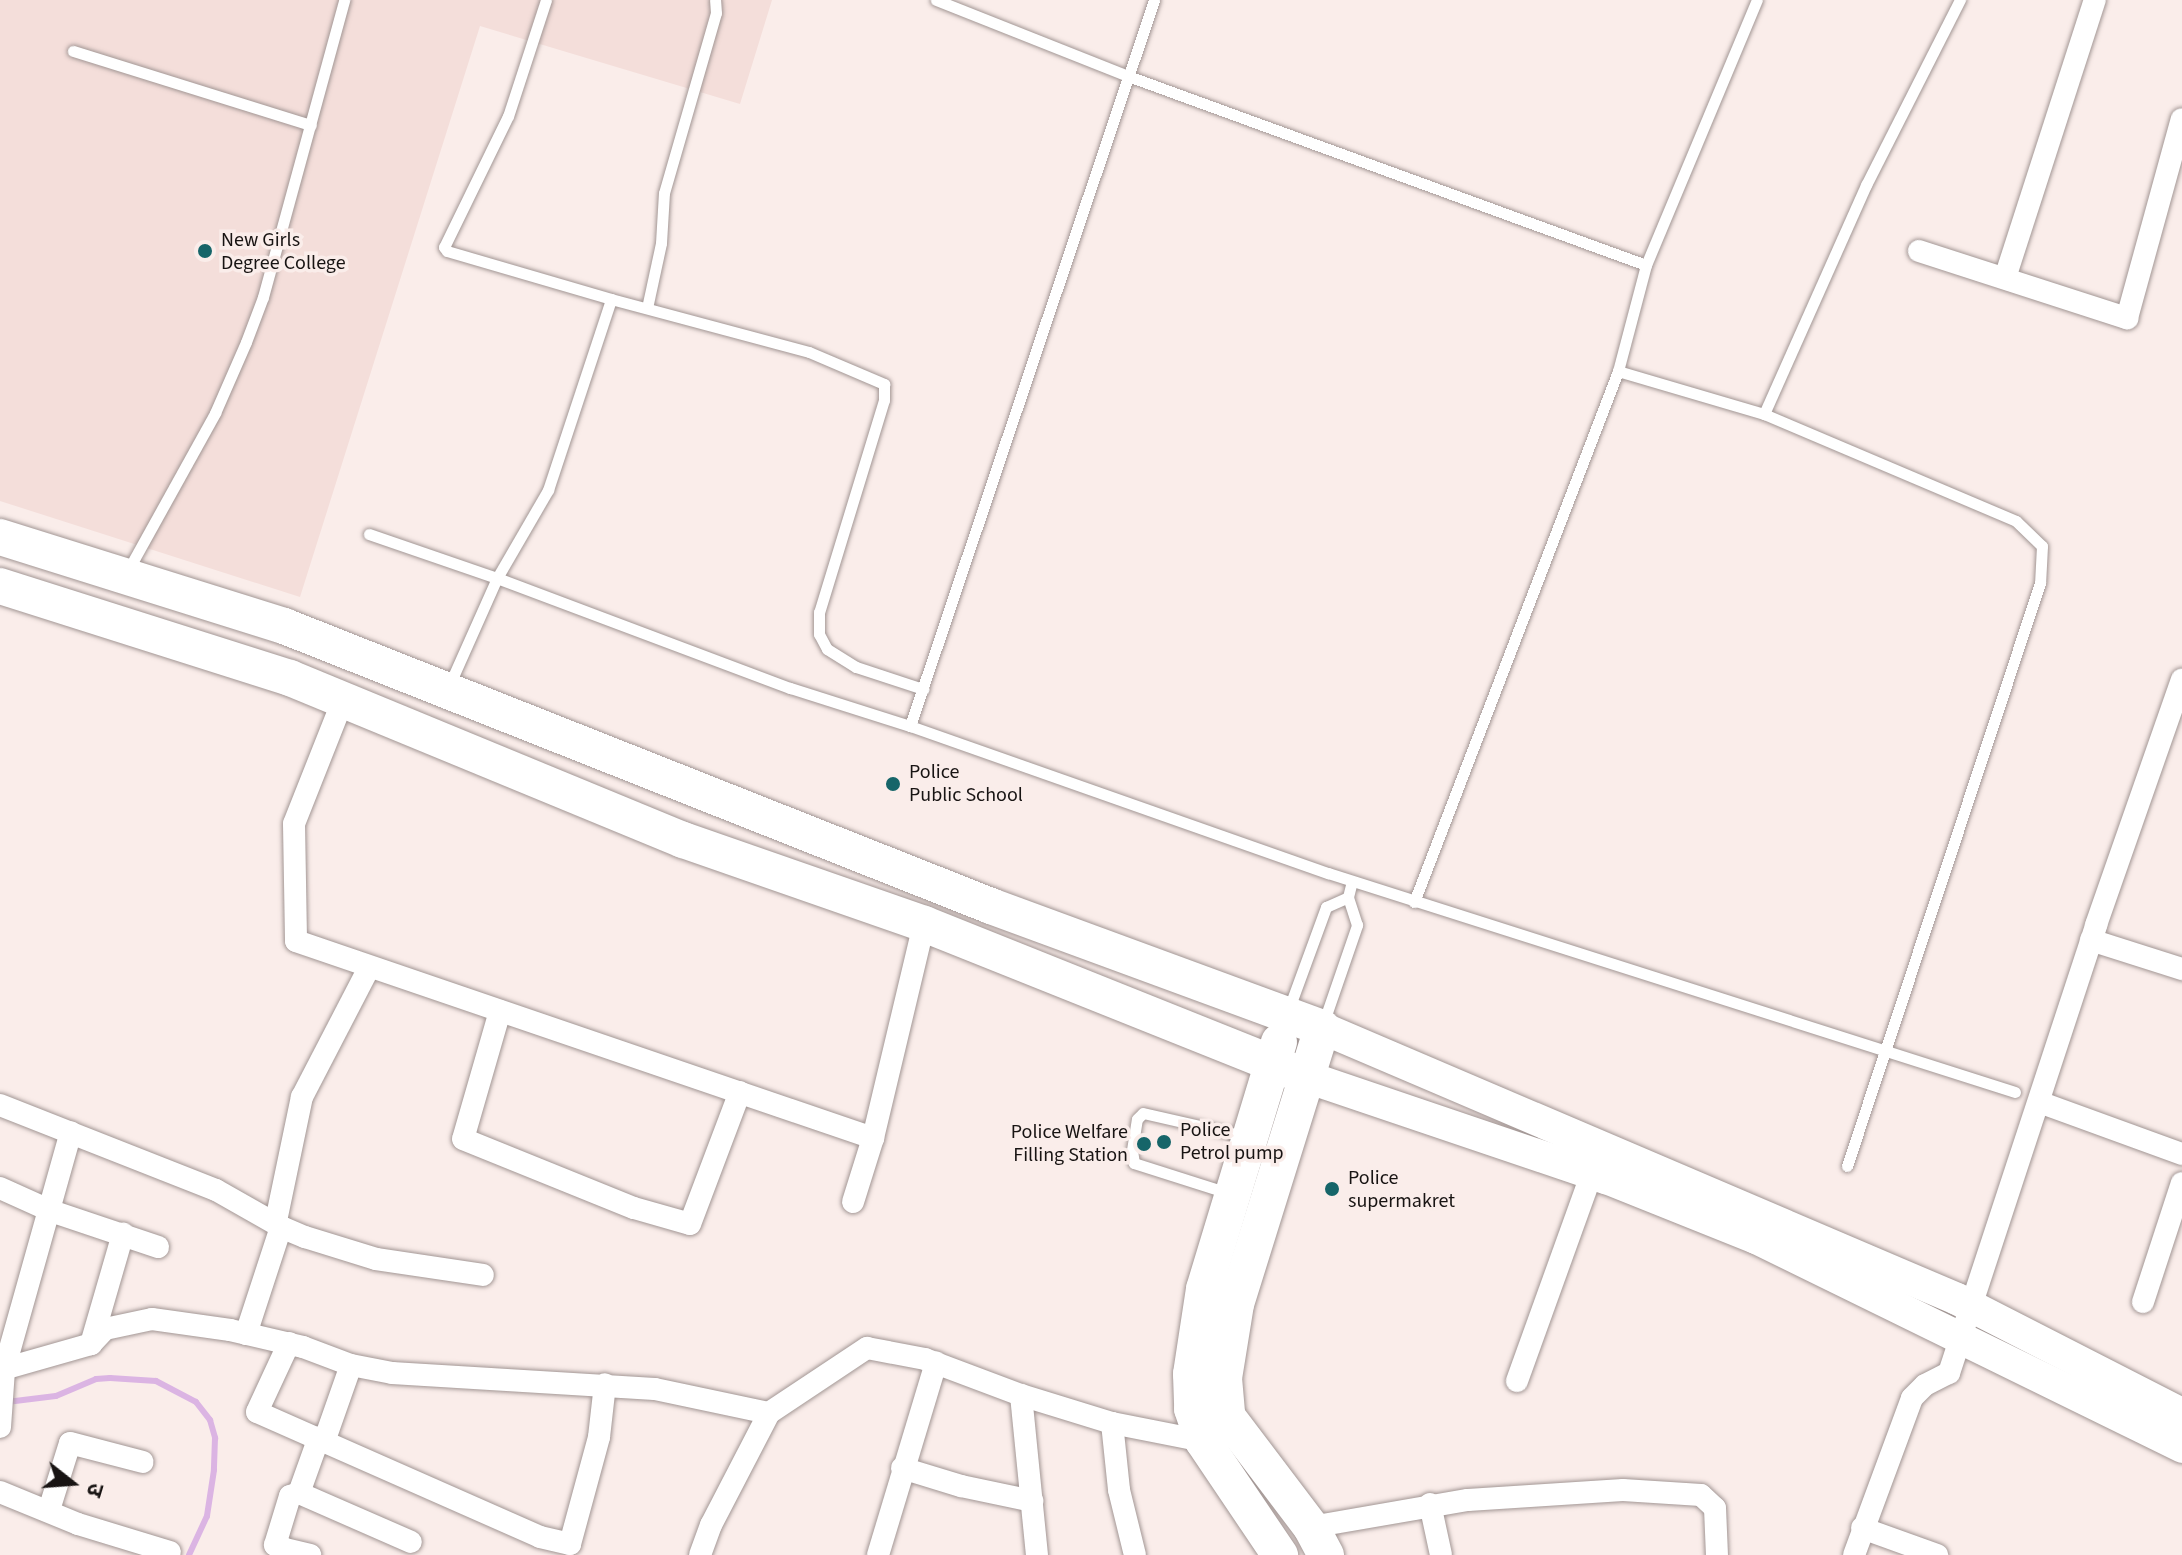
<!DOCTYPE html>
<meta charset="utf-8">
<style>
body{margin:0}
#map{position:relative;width:2182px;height:1555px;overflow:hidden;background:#faedea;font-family:"Source Sans 3","Noto Sans Devanagari",sans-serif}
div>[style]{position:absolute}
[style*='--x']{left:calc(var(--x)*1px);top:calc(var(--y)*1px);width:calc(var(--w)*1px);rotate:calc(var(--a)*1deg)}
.built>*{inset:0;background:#f4deda}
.stream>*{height:6px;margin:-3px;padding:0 3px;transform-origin:3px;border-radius:3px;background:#dbb4e3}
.roads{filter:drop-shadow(0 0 2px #a29694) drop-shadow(0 0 2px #a29694)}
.lane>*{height:11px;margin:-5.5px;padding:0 5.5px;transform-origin:5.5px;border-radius:5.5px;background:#fff}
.street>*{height:22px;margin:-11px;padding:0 11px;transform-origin:11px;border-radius:11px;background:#fff}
.secondary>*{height:32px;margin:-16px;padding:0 16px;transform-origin:16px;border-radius:16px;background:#fff}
.primary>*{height:36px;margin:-18px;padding:0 18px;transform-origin:18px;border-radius:18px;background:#fff}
.dots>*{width:22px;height:22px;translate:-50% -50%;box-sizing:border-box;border:4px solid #faedea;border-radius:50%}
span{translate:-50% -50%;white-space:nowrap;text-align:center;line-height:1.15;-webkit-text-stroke:7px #faedea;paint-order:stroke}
.poi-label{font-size:20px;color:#181413}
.left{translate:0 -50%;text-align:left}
.right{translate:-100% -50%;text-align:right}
.north{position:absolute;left:32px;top:1443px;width:80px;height:80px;-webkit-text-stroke:6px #faedea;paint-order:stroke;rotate:107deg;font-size:22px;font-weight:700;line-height:32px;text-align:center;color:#181413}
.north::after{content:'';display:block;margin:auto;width:28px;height:36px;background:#181413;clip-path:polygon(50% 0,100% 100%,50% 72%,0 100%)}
</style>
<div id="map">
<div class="built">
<i style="clip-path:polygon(0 0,772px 0,740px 104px,480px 26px,300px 597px,0 501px)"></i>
</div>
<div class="stream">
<i style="--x:7;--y:1402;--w:49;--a:-7"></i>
<i style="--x:56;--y:1396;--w:43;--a:-23"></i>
<i style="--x:96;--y:1379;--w:14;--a:-4"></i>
<i style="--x:110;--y:1378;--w:46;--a:3.7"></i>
<i style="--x:156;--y:1381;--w:45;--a:27.7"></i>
<i style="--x:196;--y:1402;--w:23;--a:52"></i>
<i style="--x:210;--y:1420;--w:19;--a:74"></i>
<i style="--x:215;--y:1438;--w:32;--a:92"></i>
<i style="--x:214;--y:1470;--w:47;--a:98.7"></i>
<i style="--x:207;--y:1516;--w:43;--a:114.8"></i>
</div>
<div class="roads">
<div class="lane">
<i style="--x:546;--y:0;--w:122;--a:108.1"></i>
<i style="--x:508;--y:116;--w:146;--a:116"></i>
<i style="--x:444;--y:247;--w:5;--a:53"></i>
<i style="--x:447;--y:251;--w:171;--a:16.3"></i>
<i style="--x:611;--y:299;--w:205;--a:15"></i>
<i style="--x:809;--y:352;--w:82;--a:23.1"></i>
<i style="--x:884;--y:384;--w:16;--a:90"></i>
<i style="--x:884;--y:400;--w:222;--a:107"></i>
<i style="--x:819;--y:612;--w:22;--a:90"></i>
<i style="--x:819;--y:634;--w:17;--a:62"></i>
<i style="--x:827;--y:649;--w:34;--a:32"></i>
<i style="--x:856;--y:667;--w:71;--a:18.2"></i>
<i style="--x:936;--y:0;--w:206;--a:21.6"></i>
<i style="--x:1128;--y:76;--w:551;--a:20.05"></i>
<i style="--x:73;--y:51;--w:249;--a:17.3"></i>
<i style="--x:647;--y:308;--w:66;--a:-77.8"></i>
<i style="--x:661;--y:243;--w:50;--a:-86.6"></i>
<i style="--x:664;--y:193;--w:187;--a:-73.9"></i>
<i style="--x:716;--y:13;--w:13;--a:-94"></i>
<i style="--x:1618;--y:371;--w:152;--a:16.4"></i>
<i style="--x:1764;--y:414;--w:274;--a:23"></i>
<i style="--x:2016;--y:521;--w:36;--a:44"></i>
<i style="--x:2042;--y:546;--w:37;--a:93"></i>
<i style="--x:2040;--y:583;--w:614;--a:108.32"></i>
<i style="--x:1764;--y:414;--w:251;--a:-66"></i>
<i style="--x:1866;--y:185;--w:208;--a:-63.1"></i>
<i style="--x:369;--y:534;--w:135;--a:19"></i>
<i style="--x:497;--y:578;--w:313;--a:20.6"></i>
<i style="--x:790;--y:688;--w:126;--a:17.6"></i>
<i style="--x:910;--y:726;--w:443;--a:19.4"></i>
<i style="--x:1328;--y:873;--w:721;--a:17.68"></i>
<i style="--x:127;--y:572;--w:182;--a:-61"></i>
<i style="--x:215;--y:413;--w:77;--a:-66.4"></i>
<i style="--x:246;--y:342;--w:48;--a:-69.3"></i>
<i style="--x:263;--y:297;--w:308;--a:-74.7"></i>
<i style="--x:448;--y:688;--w:120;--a:-66"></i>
<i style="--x:497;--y:578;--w:102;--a:-59.9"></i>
<i style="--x:548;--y:490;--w:201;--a:-71.7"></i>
<i style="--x:910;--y:726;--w:766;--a:-71.42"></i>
<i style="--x:1414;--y:902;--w:569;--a:-68.98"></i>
<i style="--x:1618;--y:371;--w:110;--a:-75.2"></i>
<i style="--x:1646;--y:265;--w:287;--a:-67.3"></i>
<i style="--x:1288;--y:1011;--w:111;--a:-69.9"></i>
<i style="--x:1326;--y:907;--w:24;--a:-24"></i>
<i style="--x:1323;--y:1024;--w:105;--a:-71"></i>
<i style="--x:1357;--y:925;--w:29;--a:-108"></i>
<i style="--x:1348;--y:897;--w:16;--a:-76"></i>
<i style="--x:1228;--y:1193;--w:99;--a:-162.3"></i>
<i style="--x:1134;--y:1163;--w:13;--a:-99"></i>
<i style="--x:1132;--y:1150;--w:31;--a:-81"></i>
<i style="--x:1137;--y:1119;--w:8;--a:-45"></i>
<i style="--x:1143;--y:1113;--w:104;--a:12.8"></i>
</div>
<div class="street">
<i style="--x:1919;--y:251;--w:219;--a:17.9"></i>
<i style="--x:2127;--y:318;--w:206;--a:-74.6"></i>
<i style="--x:2005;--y:278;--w:292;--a:-72.1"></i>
<i style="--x:343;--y:700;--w:133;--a:111.6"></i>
<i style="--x:294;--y:824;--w:117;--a:89"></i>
<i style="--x:296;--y:941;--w:610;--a:18.85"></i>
<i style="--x:2091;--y:940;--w:96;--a:17.7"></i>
<i style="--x:500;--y:1011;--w:133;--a:106.1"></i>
<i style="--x:463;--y:1139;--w:184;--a:22"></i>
<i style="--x:634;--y:1208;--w:58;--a:15.9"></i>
<i style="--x:690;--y:1224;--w:141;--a:-69.3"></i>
<i style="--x:2039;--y:1102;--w:152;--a:20"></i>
<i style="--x:0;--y:1105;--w:232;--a:21.5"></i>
<i style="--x:216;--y:1190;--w:75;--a:29.6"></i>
<i style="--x:281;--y:1227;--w:26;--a:23"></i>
<i style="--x:305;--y:1237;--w:74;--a:17.2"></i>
<i style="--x:376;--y:1259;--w:108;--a:8.5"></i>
<i style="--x:0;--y:1188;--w:56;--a:24.3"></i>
<i style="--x:51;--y:1211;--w:113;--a:18.6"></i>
<i style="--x:853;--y:1202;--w:67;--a:-72.6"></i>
<i style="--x:873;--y:1138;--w:220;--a:-76.6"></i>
<i style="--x:276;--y:1221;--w:127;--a:-78.2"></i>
<i style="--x:302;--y:1097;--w:145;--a:-62.6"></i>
<i style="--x:2143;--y:1302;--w:125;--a:-71.9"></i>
<i style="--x:246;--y:1334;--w:113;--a:-71.9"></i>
<i style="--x:289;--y:1343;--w:76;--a:114.9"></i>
<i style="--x:257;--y:1412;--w:309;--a:23.8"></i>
<i style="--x:540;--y:1537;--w:31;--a:13"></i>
<i style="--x:570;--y:1544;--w:111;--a:-74.8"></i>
<i style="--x:599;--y:1437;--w:53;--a:-83.5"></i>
<i style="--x:91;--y:1344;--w:115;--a:-73.8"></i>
<i style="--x:0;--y:1370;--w:95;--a:-15.9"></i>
<i style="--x:91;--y:1344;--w:21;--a:-47"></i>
<i style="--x:105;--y:1329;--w:48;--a:-12"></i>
<i style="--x:152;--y:1319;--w:79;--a:8"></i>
<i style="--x:230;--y:1330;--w:75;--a:13.1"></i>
<i style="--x:303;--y:1347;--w:51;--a:20.6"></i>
<i style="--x:351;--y:1365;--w:42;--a:11"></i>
<i style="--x:392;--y:1373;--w:263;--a:3.5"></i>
<i style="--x:655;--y:1389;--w:116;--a:11.9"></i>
<i style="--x:769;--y:1413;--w:118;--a:-33.6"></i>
<i style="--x:867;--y:1348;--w:59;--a:10.7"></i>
<i style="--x:925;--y:1359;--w:103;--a:20.6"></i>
<i style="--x:1021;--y:1395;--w:95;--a:17.1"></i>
<i style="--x:1112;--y:1423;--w:93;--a:11.2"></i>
<i style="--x:1517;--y:1381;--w:221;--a:-70.2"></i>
<i style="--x:1021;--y:1395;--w:161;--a:84.3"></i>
<i style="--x:1112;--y:1423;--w:67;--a:84"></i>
<i style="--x:1119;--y:1490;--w:67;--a:76.2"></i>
<i style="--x:0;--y:1427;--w:57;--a:-86"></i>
<i style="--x:4;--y:1370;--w:247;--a:-74.3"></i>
<i style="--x:325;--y:1439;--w:78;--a:-70.6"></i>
<i style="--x:902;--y:1468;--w:62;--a:17"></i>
<i style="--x:961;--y:1486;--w:73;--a:11.9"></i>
<i style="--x:0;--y:1492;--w:84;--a:22.3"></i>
<i style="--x:78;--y:1524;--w:96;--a:16.9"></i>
<i style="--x:299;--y:1493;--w:122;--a:23.6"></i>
<i style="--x:1430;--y:1504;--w:52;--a:77.8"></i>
<i style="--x:49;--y:1510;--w:70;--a:-72.6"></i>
<i style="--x:70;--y:1443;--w:75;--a:14.6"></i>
<i style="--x:1311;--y:1527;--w:159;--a:-9.8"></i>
<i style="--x:1468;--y:1500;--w:155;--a:-3.7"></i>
<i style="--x:1623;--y:1490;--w:78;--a:3.7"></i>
<i style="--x:1701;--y:1495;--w:19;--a:43"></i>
<i style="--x:1715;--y:1508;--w:47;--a:87.6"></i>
<i style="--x:1862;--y:1528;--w:80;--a:19.8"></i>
<i style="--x:285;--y:1549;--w:26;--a:13"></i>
<i style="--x:284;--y:1555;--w:6;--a:-81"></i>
<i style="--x:285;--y:1549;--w:11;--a:-158"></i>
<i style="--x:275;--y:1545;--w:51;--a:-73"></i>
<i style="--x:290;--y:1496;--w:9;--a:-18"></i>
<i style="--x:299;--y:1493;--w:59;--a:-70.3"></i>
<i style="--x:700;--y:1555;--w:32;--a:-70"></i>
<i style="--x:711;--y:1525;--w:126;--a:-62.6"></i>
<i style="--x:878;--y:1555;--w:201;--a:-73.2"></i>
<i style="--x:1854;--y:1555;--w:167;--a:-69.7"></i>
<i style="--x:1912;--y:1398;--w:18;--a:-45"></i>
<i style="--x:1925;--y:1385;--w:27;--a:-27"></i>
<i style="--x:1949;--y:1373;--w:472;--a:-71.8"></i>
<i style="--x:2096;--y:925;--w:260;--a:-70.7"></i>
</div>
<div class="secondary">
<i style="--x:1322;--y:1028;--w:690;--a:23.11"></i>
<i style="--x:1957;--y:1299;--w:253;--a:27.1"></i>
<i style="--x:1304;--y:1076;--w:319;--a:18.7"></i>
<i style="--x:1606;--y:1178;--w:162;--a:21.8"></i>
<i style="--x:1756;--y:1238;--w:475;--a:26.1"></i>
</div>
<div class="primary">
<i style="--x:0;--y:537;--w:298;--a:17.4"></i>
<i style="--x:284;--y:626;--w:760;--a:21.61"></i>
<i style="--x:991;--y:906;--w:353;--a:20.2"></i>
<i style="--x:1322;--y:1028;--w:289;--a:107.3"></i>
<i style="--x:1236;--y:1304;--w:75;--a:99.2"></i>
<i style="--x:1224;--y:1378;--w:38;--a:85"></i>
<i style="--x:1227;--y:1416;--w:139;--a:52.9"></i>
<i style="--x:1311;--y:1527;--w:32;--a:62"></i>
<i style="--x:0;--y:586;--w:304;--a:17.6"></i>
<i style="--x:290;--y:678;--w:425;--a:22.4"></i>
<i style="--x:683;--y:840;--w:255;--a:19.2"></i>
<i style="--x:924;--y:924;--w:409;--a:21.8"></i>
<i style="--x:1279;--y:1042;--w:258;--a:106.9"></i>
<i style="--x:1204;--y:1289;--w:86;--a:98.7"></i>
<i style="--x:1191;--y:1374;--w:35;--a:88"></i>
<i style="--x:1192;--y:1409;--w:34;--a:71"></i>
<i style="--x:1203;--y:1441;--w:138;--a:56"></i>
</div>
</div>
<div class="dots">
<i style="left:205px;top:251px;background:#166569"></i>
<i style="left:893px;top:784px;background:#166569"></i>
<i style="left:1164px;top:1142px;background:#166569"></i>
<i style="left:1144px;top:1144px;background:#166569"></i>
<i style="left:1332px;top:1189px;background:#166569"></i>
</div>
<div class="poi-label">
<span class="left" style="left:221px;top:252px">New Girls<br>Degree College</span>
<span class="left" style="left:909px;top:784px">Police<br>Public School</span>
<span class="left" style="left:1180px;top:1142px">Police<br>Petrol pump</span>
<span class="right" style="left:1128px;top:1144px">Police Welfare<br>Filling Station</span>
<span class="left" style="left:1348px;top:1190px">Police<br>supermakret</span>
</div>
<div class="north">उ</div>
</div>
